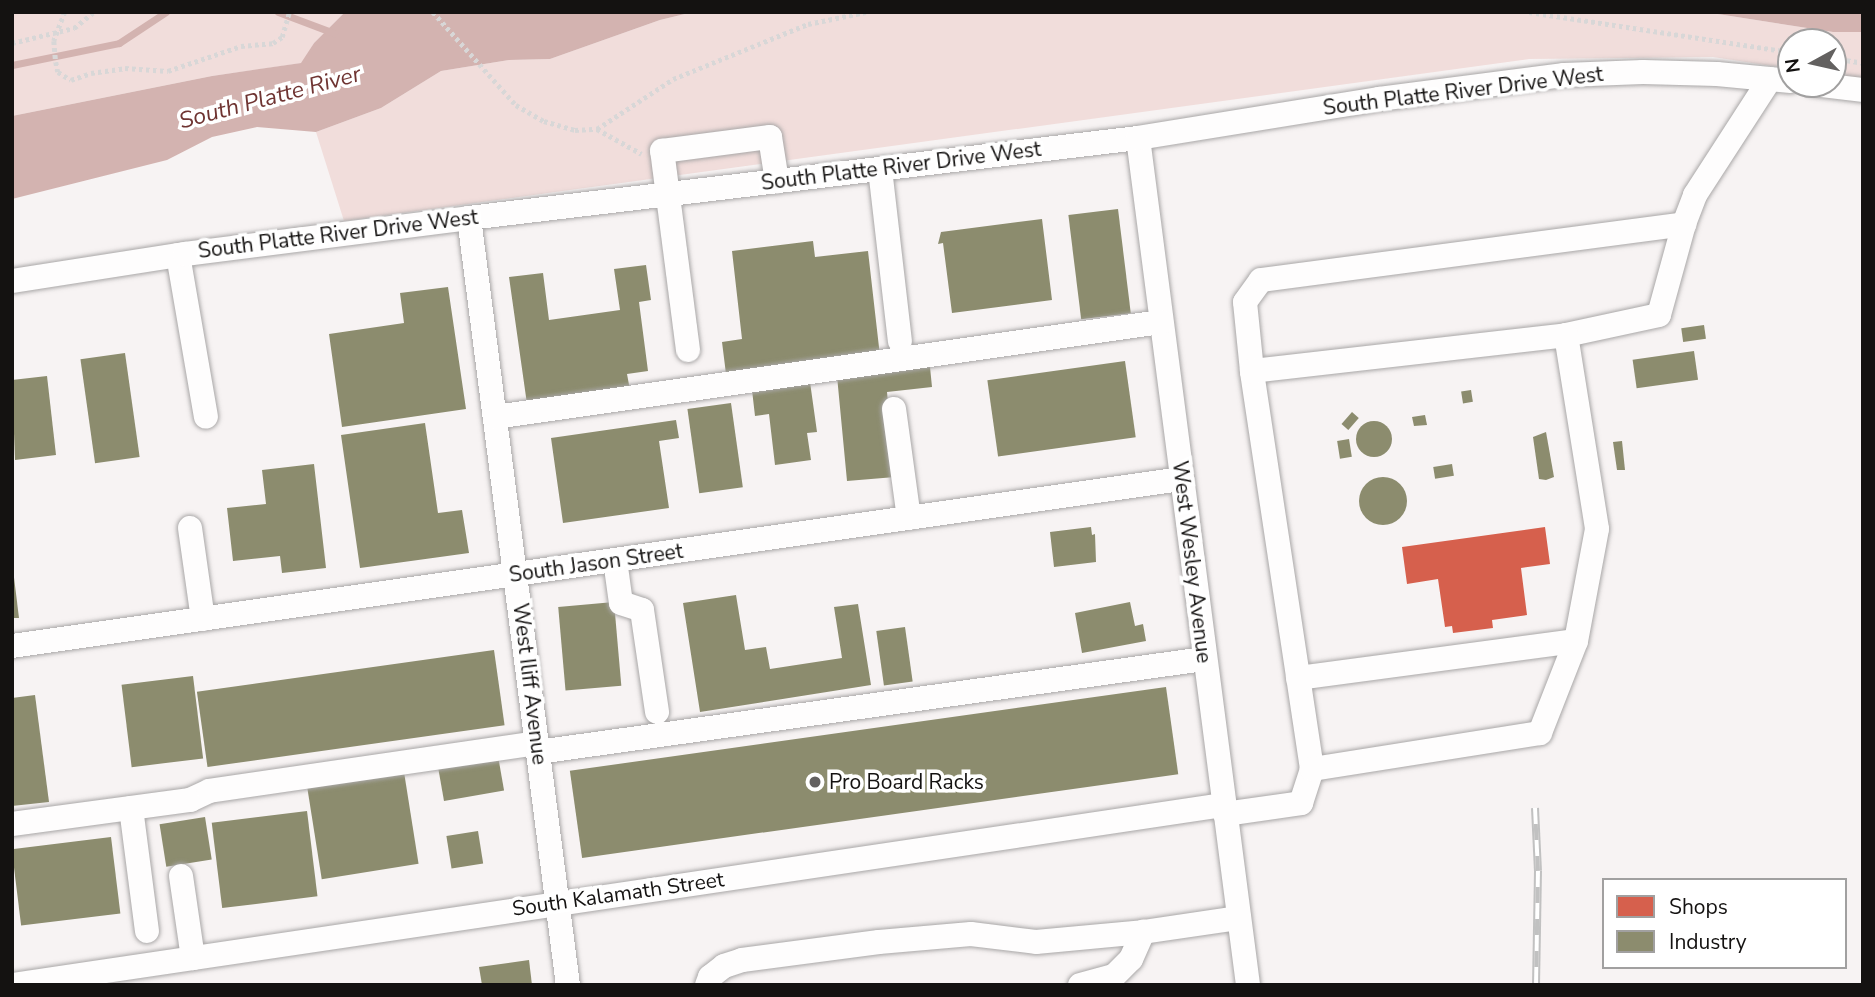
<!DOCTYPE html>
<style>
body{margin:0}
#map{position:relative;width:1875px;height:997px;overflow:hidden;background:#f7f3f3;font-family:"Nunito Sans",sans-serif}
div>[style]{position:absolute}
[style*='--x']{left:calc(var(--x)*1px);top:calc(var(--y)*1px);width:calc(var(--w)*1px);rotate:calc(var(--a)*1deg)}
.green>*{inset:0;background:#f1dddb}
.water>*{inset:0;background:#d3b3b0}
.shops>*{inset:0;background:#d6604d}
.industry>*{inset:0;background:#8c8c6e;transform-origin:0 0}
.round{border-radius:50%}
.stream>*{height:7px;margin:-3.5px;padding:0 3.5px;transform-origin:3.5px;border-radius:3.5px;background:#d3b3b0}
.path>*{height:4.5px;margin-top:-2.25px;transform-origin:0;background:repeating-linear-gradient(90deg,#d8d7d7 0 3.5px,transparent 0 7px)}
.roads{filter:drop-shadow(0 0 2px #a9a7a7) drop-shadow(0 0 2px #a9a7a7)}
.minor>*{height:24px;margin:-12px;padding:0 12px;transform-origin:12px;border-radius:12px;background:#fefdfd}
.rail>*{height:8px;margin-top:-4px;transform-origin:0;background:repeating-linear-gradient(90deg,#fff 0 16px,#c1c1c1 0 32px);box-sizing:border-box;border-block:2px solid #c1c1c1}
.dots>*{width:19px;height:19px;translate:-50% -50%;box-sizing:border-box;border:4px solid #fff;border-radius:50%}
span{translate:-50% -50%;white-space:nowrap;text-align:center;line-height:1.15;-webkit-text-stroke:7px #fff;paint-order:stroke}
.street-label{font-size:21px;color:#141211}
.poi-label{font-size:21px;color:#141211}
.left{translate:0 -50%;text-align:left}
.water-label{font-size:23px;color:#6f3432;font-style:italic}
.frame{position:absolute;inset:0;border:14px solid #141211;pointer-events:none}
.legend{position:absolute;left:1602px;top:878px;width:245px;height:91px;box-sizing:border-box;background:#fff;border:2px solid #a1a0a0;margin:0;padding:9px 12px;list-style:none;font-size:21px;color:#141211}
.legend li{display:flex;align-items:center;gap:14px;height:35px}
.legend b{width:35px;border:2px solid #a1a0a0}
.north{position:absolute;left:1777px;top:28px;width:70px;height:70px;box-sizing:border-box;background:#fff;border:2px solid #a1a0a0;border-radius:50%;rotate:262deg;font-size:19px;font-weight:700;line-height:28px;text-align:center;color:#141211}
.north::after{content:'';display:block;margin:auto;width:24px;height:32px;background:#636160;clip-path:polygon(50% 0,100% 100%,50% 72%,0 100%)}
</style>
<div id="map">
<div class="green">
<i style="clip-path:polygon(12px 12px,345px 12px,314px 43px,302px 63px,212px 76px,12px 116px)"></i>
<i style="clip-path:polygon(693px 12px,1705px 12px,1833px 32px,1863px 32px,1863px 79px,1833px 75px,1833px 42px,1791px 42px,1791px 69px,1713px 57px,1529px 59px,344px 221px,316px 132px,381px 108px,441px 71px,509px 60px,550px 59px,660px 20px)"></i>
</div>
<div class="water">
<i style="clip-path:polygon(345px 12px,693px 12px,660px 20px,550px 59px,509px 60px,441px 71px,381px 108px,316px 132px,257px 127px,212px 137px,167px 160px,12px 199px,12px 116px,212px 76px,301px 63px,314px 43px)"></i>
<i style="clip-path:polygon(1705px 12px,1863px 12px,1863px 32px,1833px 32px)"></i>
</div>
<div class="shops">
<i style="clip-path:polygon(1545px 527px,1550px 564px,1521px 568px,1527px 615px,1492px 620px,1493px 628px,1453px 633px,1452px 626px,1445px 627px,1438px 579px,1407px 584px,1402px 547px)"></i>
</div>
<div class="industry">
<i style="left:1118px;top:209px;width:105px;height:50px;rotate:83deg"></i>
<i style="clip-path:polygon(1042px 219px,1052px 300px,952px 313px,943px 243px,938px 244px,941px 232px)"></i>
<i style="clip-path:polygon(813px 241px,815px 257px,868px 251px,880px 356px,726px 374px,722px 342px,742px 339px,732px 251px)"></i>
<i style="clip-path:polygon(646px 265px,651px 300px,639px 302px,648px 371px,627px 374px,630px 390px,527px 404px,509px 277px,543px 273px,549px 320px,620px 310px,614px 269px)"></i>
<i style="clip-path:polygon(448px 287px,466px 409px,342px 427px,329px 334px,404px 323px,400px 293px)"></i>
<i style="left:1704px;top:325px;width:14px;height:23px;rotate:82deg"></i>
<i style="left:1694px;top:351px;width:29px;height:62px;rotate:82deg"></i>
<i style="left:125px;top:353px;width:105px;height:45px;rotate:82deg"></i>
<i style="left:1125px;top:361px;width:77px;height:139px;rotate:82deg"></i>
<i style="clip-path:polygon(930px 367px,932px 387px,887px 392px,895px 477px,847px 481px,837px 376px)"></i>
<i style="clip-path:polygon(47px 376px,56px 455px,15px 460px,12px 380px)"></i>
<i style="clip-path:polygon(810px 382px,817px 432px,807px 433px,811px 460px,775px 465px,769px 414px,755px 416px,752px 390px)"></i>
<i style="left:1471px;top:390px;width:12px;height:10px;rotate:81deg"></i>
<i style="left:731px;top:403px;width:85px;height:44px;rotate:82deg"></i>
<i style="left:1352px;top:412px;width:9px;height:16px;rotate:41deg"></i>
<i style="clip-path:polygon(1425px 415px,1427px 425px,1414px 426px,1412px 417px)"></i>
<i style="clip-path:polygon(676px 420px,679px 438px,659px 441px,669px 508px,563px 523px,551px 438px)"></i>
<i class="round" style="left:1356px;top:421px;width:36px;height:36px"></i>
<i style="clip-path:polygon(425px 423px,438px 513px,462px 510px,469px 553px,360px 568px,341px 435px)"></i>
<i style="clip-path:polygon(1546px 432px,1554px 477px,1546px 480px,1539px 479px,1533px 437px)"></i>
<i style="left:1349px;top:439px;width:18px;height:12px;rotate:81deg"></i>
<i style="clip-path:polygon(1622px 441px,1625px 470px,1617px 470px,1613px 442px)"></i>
<i style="clip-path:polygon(314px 464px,326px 568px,282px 573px,280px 556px,233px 561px,227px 508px,266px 504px,262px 470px)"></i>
<i style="left:1452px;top:464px;width:12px;height:19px;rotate:81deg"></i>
<i class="round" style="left:1359px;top:477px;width:48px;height:48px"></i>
<i style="clip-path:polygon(1091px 527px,1092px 535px,1095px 534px,1096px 562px,1054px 567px,1050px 532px)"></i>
<i style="clip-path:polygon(12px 561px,19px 618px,12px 618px)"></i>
<i style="clip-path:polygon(736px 595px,745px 650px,766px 647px,770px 669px,842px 658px,834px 607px,858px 604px,871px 685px,700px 712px,683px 603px)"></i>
<i style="left:614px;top:602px;width:84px;height:56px;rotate:85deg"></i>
<i style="clip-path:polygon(1130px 602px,1135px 626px,1143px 624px,1146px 641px,1082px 653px,1075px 613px)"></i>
<i style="left:905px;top:627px;width:55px;height:29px;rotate:82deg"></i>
<i style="left:494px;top:650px;width:76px;height:300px;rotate:82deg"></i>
<i style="left:193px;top:676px;width:83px;height:72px;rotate:83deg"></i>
<i style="left:1166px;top:687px;width:88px;height:602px;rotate:82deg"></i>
<i style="clip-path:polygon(35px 695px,49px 802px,12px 806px,12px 698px)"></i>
<i style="left:498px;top:756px;width:35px;height:61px;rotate:80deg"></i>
<i style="left:404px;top:772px;width:93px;height:98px;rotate:81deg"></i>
<i style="left:307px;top:811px;width:86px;height:96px;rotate:83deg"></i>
<i style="left:205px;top:817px;width:43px;height:46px;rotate:81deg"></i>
<i style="left:478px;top:831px;width:33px;height:32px;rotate:81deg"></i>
<i style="left:111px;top:837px;width:77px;height:100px;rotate:83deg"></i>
<i style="clip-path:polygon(529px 960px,532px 985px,482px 985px,479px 967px)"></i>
</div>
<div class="stream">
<i style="--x:278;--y:12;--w:60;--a:20.6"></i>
<i style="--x:12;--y:65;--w:109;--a:-11.6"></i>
<i style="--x:119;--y:43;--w:56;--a:-33.4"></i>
</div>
<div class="path">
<i style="--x:65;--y:12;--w:31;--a:111"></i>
<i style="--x:54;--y:41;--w:21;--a:85"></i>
<i style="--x:56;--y:62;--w:10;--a:79"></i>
<i style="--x:58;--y:72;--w:15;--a:32"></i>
<i style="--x:71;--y:80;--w:21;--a:-19"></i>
<i style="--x:91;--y:73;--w:34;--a:-8"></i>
<i style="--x:125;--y:68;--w:43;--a:4"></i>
<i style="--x:168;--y:71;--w:77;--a:-18.9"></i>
<i style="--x:241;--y:46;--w:32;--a:-5"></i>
<i style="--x:273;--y:43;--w:11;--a:-34"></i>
<i style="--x:282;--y:37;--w:26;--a:-74"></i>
<i style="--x:433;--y:12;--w:125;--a:48.3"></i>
<i style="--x:516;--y:105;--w:32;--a:30"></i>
<i style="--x:544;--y:121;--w:32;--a:16"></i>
<i style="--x:575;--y:130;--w:22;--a:-3"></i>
<i style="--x:597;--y:129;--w:91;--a:-33.3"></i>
<i style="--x:673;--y:79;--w:146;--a:-22.2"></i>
<i style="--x:808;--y:24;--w:59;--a:-11.7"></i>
<i style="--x:1529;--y:12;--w:265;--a:8.7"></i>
<i style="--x:12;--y:43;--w:64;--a:-13.6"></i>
<i style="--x:74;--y:28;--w:26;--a:-39"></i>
<i style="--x:1833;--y:58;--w:30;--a:9"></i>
<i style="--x:597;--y:129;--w:51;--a:29.1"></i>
</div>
<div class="roads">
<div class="minor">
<i style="--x:1813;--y:84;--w:50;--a:6.8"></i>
<i style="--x:1138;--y:138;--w:854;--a:82.6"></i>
<i style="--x:880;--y:169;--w:173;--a:83.4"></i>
<i style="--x:469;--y:218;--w:773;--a:82.65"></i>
<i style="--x:1684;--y:224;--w:31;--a:-69"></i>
<i style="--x:1695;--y:195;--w:138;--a:-57.1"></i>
<i style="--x:178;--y:255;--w:164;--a:80.2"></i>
<i style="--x:12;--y:281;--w:175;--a:-8.9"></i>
<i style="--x:185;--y:254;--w:286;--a:-7.2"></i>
<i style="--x:469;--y:218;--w:674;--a:-6.82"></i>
<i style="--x:1138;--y:138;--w:244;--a:-9.2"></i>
<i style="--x:1379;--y:99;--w:187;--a:-7.4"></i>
<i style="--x:1564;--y:75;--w:79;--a:-2.2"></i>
<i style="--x:1643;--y:72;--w:74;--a:1.5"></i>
<i style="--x:1717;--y:74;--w:74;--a:5.4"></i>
<i style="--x:688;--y:350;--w:201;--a:-97.4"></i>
<i style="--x:662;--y:151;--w:109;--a:-7.4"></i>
<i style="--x:770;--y:137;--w:45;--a:81"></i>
<i style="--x:1252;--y:371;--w:69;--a:-95.8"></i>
<i style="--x:1245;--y:302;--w:27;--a:-54"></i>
<i style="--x:1261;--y:280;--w:427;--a:-7.5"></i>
<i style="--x:1684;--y:224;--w:94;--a:105.4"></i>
<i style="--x:1659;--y:315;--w:95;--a:167.9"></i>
<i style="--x:894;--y:409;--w:110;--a:82.2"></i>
<i style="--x:495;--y:417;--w:673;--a:-8.12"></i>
<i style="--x:190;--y:528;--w:92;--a:81.9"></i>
<i style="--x:615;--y:560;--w:43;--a:82.1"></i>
<i style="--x:621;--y:603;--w:22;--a:18"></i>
<i style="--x:642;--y:610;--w:103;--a:81.6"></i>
<i style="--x:12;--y:646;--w:1181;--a:-8.13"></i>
<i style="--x:1298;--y:678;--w:280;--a:-7.6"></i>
<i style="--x:538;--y:752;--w:672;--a:-7.95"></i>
<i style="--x:131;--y:808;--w:124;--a:82.6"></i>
<i style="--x:1225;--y:814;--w:77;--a:-8.2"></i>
<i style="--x:1301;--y:803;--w:36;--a:-72"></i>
<i style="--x:1312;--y:769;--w:402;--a:-98.6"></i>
<i style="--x:1252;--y:371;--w:316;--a:-6.5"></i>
<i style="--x:1566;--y:335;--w:196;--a:80.9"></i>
<i style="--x:1597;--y:529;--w:114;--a:100.6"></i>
<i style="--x:1576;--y:641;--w:99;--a:111.4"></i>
<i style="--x:1540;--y:733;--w:231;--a:171"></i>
<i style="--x:12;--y:824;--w:180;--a:-7.7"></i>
<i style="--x:190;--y:800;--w:21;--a:-25"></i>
<i style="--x:209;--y:791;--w:331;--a:-8.3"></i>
<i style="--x:181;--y:876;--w:83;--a:81.7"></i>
<i style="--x:12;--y:985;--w:1225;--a:-8.45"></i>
<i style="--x:707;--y:985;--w:9;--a:-69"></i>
<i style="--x:710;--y:977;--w:18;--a:-38"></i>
<i style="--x:724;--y:966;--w:19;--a:-18"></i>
<i style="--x:742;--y:960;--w:138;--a:-7.5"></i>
<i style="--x:879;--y:942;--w:92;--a:-5"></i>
<i style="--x:971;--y:934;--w:65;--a:7"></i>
<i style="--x:1036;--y:942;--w:107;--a:-5.3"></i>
<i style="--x:1080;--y:985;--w:35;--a:-15"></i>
<i style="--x:1114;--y:976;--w:24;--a:-45"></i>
<i style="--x:1131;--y:959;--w:30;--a:-66"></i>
<i style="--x:1143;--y:932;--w:97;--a:-8.3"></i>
</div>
</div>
<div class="rail">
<i style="--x:1535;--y:808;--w:63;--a:87.3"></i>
<i style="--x:1538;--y:871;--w:114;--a:91"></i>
</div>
<div class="dots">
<i style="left:815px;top:782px;background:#636160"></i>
</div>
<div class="street-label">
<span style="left:1463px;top:91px;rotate:-7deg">South Platte River Drive West</span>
<span style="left:901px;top:166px;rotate:-7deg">South Platte River Drive West</span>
<span style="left:338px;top:234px;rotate:-7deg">South Platte River Drive West</span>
<span style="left:1192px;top:562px;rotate:83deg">West Wesley Avenue</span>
<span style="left:596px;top:563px;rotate:-8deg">South Jason Street</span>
<span style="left:530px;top:684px;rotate:83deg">West Iliff Avenue</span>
<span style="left:618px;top:894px;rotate:-8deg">South Kalamath Street</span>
</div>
<div class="poi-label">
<span class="left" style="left:829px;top:782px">Pro Board Racks</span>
</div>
<div class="water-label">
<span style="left:270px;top:98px;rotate:-15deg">South Platte River</span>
</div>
<div class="frame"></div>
<ul class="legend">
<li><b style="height:19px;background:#d6604d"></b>Shops</li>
<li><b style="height:19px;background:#8c8c6e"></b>Industry</li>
</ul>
<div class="north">N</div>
</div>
